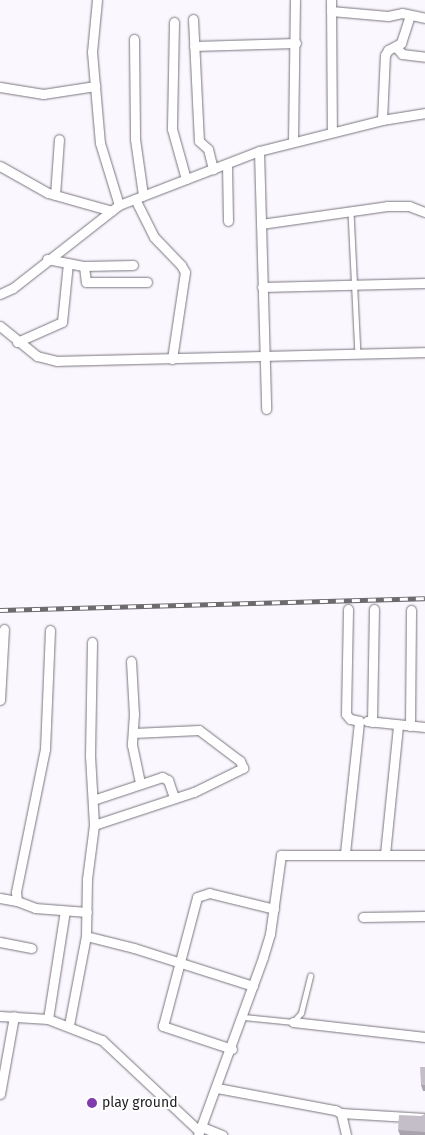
<!DOCTYPE html>
<style>
body{margin:0}
#map{position:relative;width:425px;height:1135px;overflow:hidden;background:#fbf7fe;font-family:"Fira Sans",sans-serif}
div>[style]{position:absolute}
[style*='--x']{left:calc(var(--x)*1px);top:calc(var(--y)*1px);width:calc(var(--w)*1px);rotate:calc(var(--a)*1deg)}
.roads{filter:drop-shadow(0 0 1px #79747e) drop-shadow(0 0 1px #79747e)}
.lane>*{height:4.5px;margin:-2.25px;padding:0 2.25px;transform-origin:2.25px;border-radius:2.25px;background:#fff}
.street>*{height:9px;margin:-4.5px;padding:0 4.5px;transform-origin:4.5px;border-radius:4.5px;background:#fff}
.rail>*{height:4.5px;margin-top:-2.25px;transform-origin:0;background:repeating-linear-gradient(90deg,#fff 0 8px,#6d6b70 0 16px);box-sizing:border-box;border-block:1px solid #6d6b70}
.wall>*{inset:0;background:#a9a3ad}
.building>*{inset:0;background:#c4bec9}
.dots>*{width:14px;height:14px;translate:-50% -50%;box-sizing:border-box;border:2px solid #fff;border-radius:50%}
span{translate:-50% -50%;white-space:nowrap;text-align:center;line-height:1.15;-webkit-text-stroke:4px #fff;paint-order:stroke}
.poi-label{font-size:14px;color:#242226}
.left{translate:0 -50%;text-align:left}
</style>
<div id="map">
<div class="roads">
<div class="lane">
<i style="--x:351;--y:212;--w:141;--a:87.2"></i>
<i style="--x:244;--y:1017;--w:49;--a:5.8"></i>
<i style="--x:293;--y:1022;--w:12;--a:-48"></i>
<i style="--x:301;--y:1013;--w:38;--a:-76"></i>
</div>
<div class="street">
<i style="--x:97;--y:0;--w:52;--a:95.5"></i>
<i style="--x:92;--y:52;--w:91;--a:85"></i>
<i style="--x:100;--y:143;--w:65;--a:73"></i>
<i style="--x:331;--y:0;--w:131;--a:89.6"></i>
<i style="--x:331;--y:11;--w:57;--a:5"></i>
<i style="--x:388;--y:16;--w:14;--a:-12"></i>
<i style="--x:402;--y:13;--w:24;--a:12"></i>
<i style="--x:193;--y:19;--w:122;--a:87.2"></i>
<i style="--x:199;--y:141;--w:12;--a:42"></i>
<i style="--x:208;--y:149;--w:21;--a:76"></i>
<i style="--x:174;--y:22;--w:107;--a:91.1"></i>
<i style="--x:172;--y:129;--w:52;--a:74.4"></i>
<i style="--x:134;--y:39;--w:100;--a:89.4"></i>
<i style="--x:135;--y:139;--w:57;--a:81.9"></i>
<i style="--x:194;--y:46;--w:102;--a:-1.7"></i>
<i style="--x:396;--y:47;--w:9;--a:49"></i>
<i style="--x:402;--y:54;--w:23;--a:7"></i>
<i style="--x:0;--y:87;--w:44;--a:9.2"></i>
<i style="--x:43;--y:94;--w:53;--a:-8.7"></i>
<i style="--x:382;--y:120;--w:65;--a:-87.4"></i>
<i style="--x:385;--y:55;--w:6;--a:-59"></i>
<i style="--x:388;--y:50;--w:15;--a:-28"></i>
<i style="--x:401;--y:43;--w:29;--a:-72"></i>
<i style="--x:293;--y:141;--w:141;--a:-89.2"></i>
<i style="--x:259;--y:151;--w:258;--a:88.4"></i>
<i style="--x:227;--y:164;--w:57;--a:89"></i>
<i style="--x:0;--y:166;--w:55;--a:29.4"></i>
<i style="--x:48;--y:193;--w:66;--a:15.7"></i>
<i style="--x:55;--y:195;--w:56;--a:-85.9"></i>
<i style="--x:135;--y:199;--w:42;--a:63.4"></i>
<i style="--x:154;--y:237;--w:39;--a:46"></i>
<i style="--x:181;--y:265;--w:8;--a:60"></i>
<i style="--x:185;--y:272;--w:88;--a:98.5"></i>
<i style="--x:261;--y:224;--w:127;--a:-8.1"></i>
<i style="--x:387;--y:206;--w:22;--a:0"></i>
<i style="--x:409;--y:206;--w:17;--a:21"></i>
<i style="--x:47;--y:259;--w:38;--a:11"></i>
<i style="--x:84;--y:266;--w:49;--a:-1.2"></i>
<i style="--x:84;--y:266;--w:16;--a:83"></i>
<i style="--x:86;--y:282;--w:61;--a:0"></i>
<i style="--x:262;--y:287;--w:163;--a:-1.4"></i>
<i style="--x:0;--y:294;--w:14;--a:-25"></i>
<i style="--x:13;--y:288;--w:135;--a:-38.1"></i>
<i style="--x:119;--y:205;--w:150;--a:-21.1"></i>
<i style="--x:259;--y:151;--w:127;--a:-14.1"></i>
<i style="--x:382;--y:120;--w:44;--a:-9.2"></i>
<i style="--x:0;--y:326;--w:48;--a:39"></i>
<i style="--x:37;--y:356;--w:21;--a:14"></i>
<i style="--x:57;--y:361;--w:368;--a:-1.4"></i>
<i style="--x:17;--y:342;--w:49;--a:-24"></i>
<i style="--x:62;--y:322;--w:59;--a:-84.2"></i>
<i style="--x:50;--y:630;--w:119;--a:92.4"></i>
<i style="--x:45;--y:749;--w:146;--a:101.5"></i>
<i style="--x:16;--y:892;--w:9;--a:84"></i>
<i style="--x:17;--y:901;--w:19;--a:21"></i>
<i style="--x:35;--y:908;--w:52;--a:4.4"></i>
<i style="--x:131;--y:661;--w:53;--a:86.8"></i>
<i style="--x:134;--y:714;--w:31;--a:94"></i>
<i style="--x:132;--y:745;--w:40;--a:78"></i>
<i style="--x:0;--y:700;--w:71;--a:-86.8"></i>
<i style="--x:367;--y:721;--w:58;--a:5.9"></i>
<i style="--x:372;--y:722;--w:113;--a:-89"></i>
<i style="--x:410;--y:726;--w:116;--a:-89.5"></i>
<i style="--x:93;--y:800;--w:73;--a:-18.4"></i>
<i style="--x:162;--y:777;--w:7;--a:27"></i>
<i style="--x:168;--y:780;--w:18;--a:71"></i>
<i style="--x:94;--y:825;--w:105;--a:-18.3"></i>
<i style="--x:194;--y:792;--w:55;--a:-26.1"></i>
<i style="--x:243;--y:768;--w:8;--a:-113"></i>
<i style="--x:240;--y:761;--w:51;--a:-142.9"></i>
<i style="--x:199;--y:730;--w:66;--a:177.4"></i>
<i style="--x:345;--y:853;--w:133;--a:-83.9"></i>
<i style="--x:359;--y:721;--w:9;--a:-167"></i>
<i style="--x:350;--y:719;--w:6;--a:-129"></i>
<i style="--x:346;--y:714;--w:105;--a:-88.9"></i>
<i style="--x:385;--y:854;--w:130;--a:-84.2"></i>
<i style="--x:0;--y:898;--w:17;--a:10"></i>
<i style="--x:363;--y:917;--w:62;--a:-0.9"></i>
<i style="--x:86;--y:936;--w:49;--a:14"></i>
<i style="--x:134;--y:948;--w:125;--a:17.7"></i>
<i style="--x:0;--y:942;--w:32;--a:11"></i>
<i style="--x:0;--y:1016;--w:48;--a:3.6"></i>
<i style="--x:48;--y:1019;--w:58;--a:21.3"></i>
<i style="--x:102;--y:1040;--w:133;--a:43.2"></i>
<i style="--x:48;--y:1019;--w:109;--a:-81.1"></i>
<i style="--x:293;--y:1022;--w:133;--a:6.5"></i>
<i style="--x:69;--y:1025;--w:91;--a:-79.2"></i>
<i style="--x:86;--y:936;--w:57;--a:-89"></i>
<i style="--x:87;--y:879;--w:54;--a:-82.6"></i>
<i style="--x:94;--y:825;--w:69;--a:-93.3"></i>
<i style="--x:90;--y:756;--w:114;--a:-89"></i>
<i style="--x:232;--y:1049;--w:73;--a:-161.6"></i>
<i style="--x:163;--y:1026;--w:133;--a:-75.2"></i>
<i style="--x:197;--y:897;--w:13;--a:-18"></i>
<i style="--x:209;--y:893;--w:67;--a:13.8"></i>
<i style="--x:217;--y:1088;--w:120;--a:10.6"></i>
<i style="--x:335;--y:1110;--w:7;--a:27"></i>
<i style="--x:341;--y:1113;--w:23;--a:77"></i>
<i style="--x:0;--y:1094;--w:79;--a:-79.8"></i>
<i style="--x:341;--y:1113;--w:84;--a:3.4"></i>
<i style="--x:202;--y:1127;--w:22;--a:22"></i>
<i style="--x:198;--y:1135;--w:189;--a:-69.9"></i>
<i style="--x:263;--y:957;--w:24;--a:-73"></i>
<i style="--x:270;--y:934;--w:80;--a:-82.1"></i>
<i style="--x:281;--y:855;--w:144;--a:0"></i>
</div>
</div>
<div class="rail">
<i style="--x:0;--y:610;--w:425;--a:-1.6"></i>
</div>
<div class="wall">
<i style="clip-path:polygon(425px 1067px,425px 1091px,423px 1091px,421px 1085px)"></i>
<i style="clip-path:polygon(425px 1114px,425px 1135px,400px 1135px,398px 1130px)"></i>
</div>
<div class="building">
<i style="clip-path:polygon(420px 1067px,425px 1067px,425px 1085px,421px 1085px)"></i>
<i style="clip-path:polygon(425px 1114px,425px 1132px,398px 1130px,399px 1115px,422px 1116px)"></i>
</div>
<div class="dots">
<i style="left:92px;top:1103px;background:#803baf"></i>
</div>
<div class="poi-label">
<span class="left" style="left:102px;top:1103px">play ground</span>
</div>
</div>
